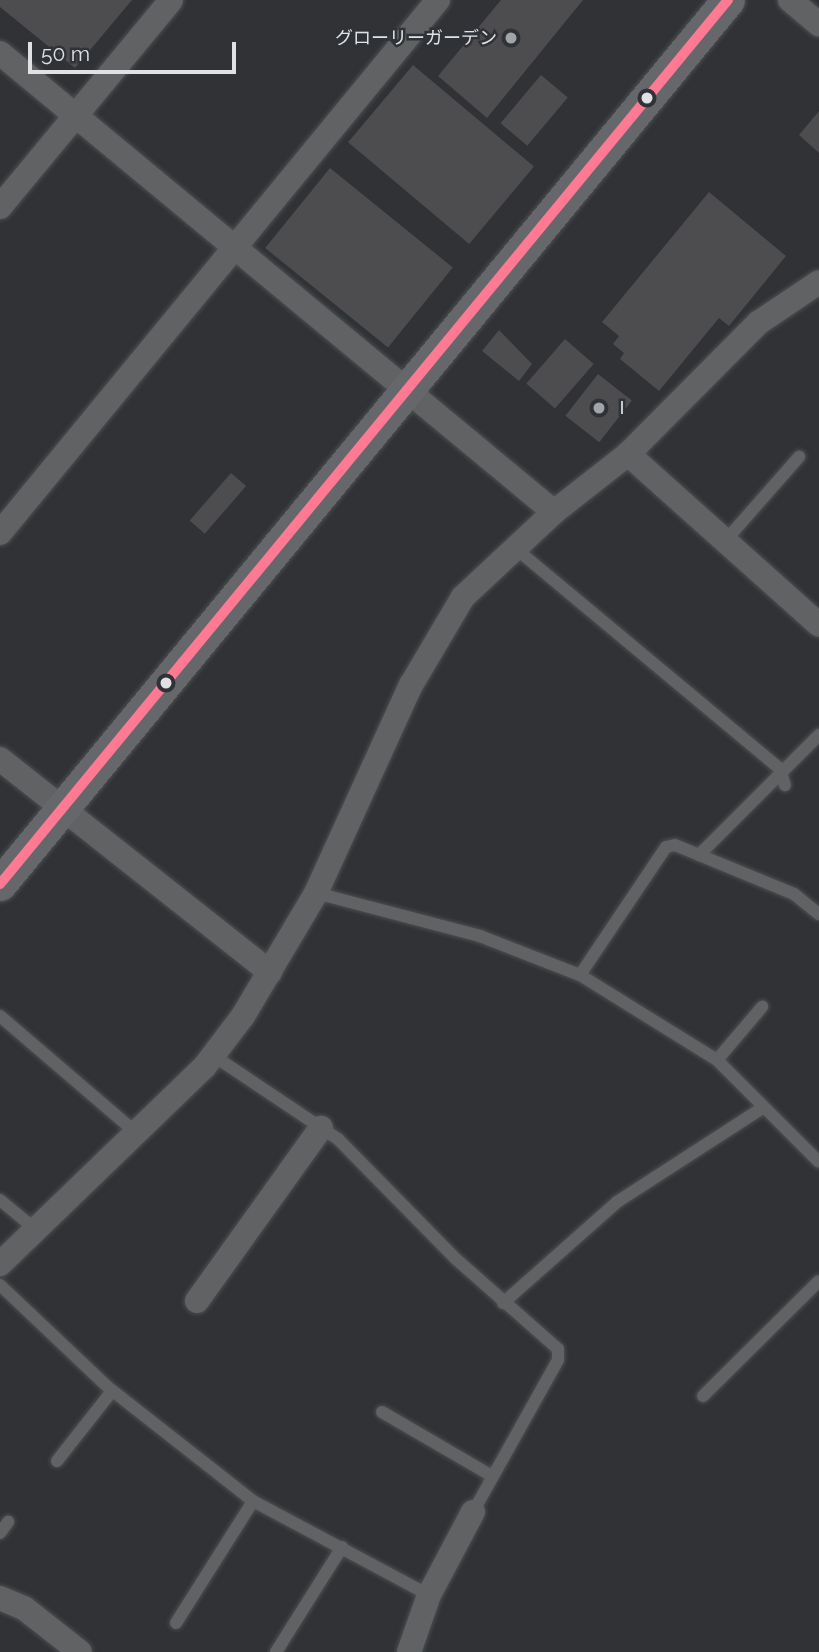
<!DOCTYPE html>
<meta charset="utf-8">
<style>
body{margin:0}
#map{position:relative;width:819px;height:1652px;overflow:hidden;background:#303235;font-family:Raleway,"Noto Sans JP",sans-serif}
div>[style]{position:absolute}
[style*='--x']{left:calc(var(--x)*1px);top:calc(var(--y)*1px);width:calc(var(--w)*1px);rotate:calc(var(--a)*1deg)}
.building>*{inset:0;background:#4d4c4f;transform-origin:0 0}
.roads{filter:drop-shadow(0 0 2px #4c4e51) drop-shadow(0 0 2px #4c4e51)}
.lane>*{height:12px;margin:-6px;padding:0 6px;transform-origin:6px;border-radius:6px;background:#616264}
.street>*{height:24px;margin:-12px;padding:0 12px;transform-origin:12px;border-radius:12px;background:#616264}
.secondary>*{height:33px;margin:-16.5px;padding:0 16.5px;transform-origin:16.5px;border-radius:16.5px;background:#65676b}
.bus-1>*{height:10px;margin:-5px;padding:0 5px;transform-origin:5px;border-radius:5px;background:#fe7a93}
.dots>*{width:19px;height:19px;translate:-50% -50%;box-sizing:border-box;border:4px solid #2f3236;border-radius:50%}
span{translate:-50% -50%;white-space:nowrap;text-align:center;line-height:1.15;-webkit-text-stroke:5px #2f3236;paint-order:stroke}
.poi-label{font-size:18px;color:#dfe1e4}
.right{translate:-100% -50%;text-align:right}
.left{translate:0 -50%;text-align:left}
.scale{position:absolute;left:28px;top:42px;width:208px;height:32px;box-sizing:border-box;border:4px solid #dfe1e4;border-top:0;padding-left:9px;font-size:21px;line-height:24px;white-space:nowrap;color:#dfe1e4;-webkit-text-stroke:5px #2f3236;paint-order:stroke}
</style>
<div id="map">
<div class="building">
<i style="clip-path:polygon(0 0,132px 0,75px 68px,0 7px)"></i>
<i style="clip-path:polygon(501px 0,583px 0,487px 118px,438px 76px)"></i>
<i style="left:413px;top:65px;width:158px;height:101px;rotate:40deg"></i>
<i style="left:541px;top:75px;width:35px;height:63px;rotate:40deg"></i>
<i style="clip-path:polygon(819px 111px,819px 153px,799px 135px)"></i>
<i style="left:330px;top:168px;width:158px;height:103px;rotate:39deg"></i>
<i style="clip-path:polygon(709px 192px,786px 256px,729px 326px,719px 318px,659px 391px,620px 359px,624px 353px,613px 344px,619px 336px,602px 322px)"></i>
<i style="clip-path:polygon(499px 330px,532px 364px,519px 381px,482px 351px)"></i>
<i style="left:565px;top:339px;width:38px;height:59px;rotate:41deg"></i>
<i style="left:598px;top:374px;width:43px;height:53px;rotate:38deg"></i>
<i style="left:231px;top:473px;width:20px;height:63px;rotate:41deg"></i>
</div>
<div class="roads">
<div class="lane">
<i style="--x:726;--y:540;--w:111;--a:-48.7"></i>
<i style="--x:515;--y:548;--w:345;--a:39.8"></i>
<i style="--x:780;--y:769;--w:17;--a:73"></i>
<i style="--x:699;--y:855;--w:170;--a:-45"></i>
<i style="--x:316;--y:893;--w:170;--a:14.7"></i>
<i style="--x:480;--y:936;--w:107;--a:21.3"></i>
<i style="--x:580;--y:975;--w:161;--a:31.8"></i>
<i style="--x:717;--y:1060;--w:144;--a:45"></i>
<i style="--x:580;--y:975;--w:154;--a:-56.1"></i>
<i style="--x:666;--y:847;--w:9;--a:-13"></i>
<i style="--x:675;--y:845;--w:129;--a:22.4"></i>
<i style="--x:794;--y:894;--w:32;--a:39"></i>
<i style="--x:0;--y:1016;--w:177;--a:40.6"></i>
<i style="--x:214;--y:1056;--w:149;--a:33.8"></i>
<i style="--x:338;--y:1139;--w:168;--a:45.5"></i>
<i style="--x:456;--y:1259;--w:136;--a:41.4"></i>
<i style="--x:558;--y:1349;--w:11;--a:90"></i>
<i style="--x:558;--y:1360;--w:174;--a:119.2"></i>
<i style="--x:717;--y:1060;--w:70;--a:-49.7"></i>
<i style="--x:0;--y:1200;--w:45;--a:39.6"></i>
<i style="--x:0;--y:1285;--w:150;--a:43.4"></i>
<i style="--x:109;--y:1388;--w:183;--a:38.1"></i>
<i style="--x:253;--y:1501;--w:200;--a:28.1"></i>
<i style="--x:503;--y:1303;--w:152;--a:-41.5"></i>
<i style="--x:617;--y:1202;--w:171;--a:-32.9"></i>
<i style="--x:703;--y:1396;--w:163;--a:-44.8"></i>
<i style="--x:382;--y:1412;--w:127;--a:30.2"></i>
<i style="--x:57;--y:1461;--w:89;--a:-51.8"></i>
<i style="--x:0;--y:1533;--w:14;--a:-54"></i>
<i style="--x:176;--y:1623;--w:144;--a:-57.7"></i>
<i style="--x:276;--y:1652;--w:124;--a:-57.8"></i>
</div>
<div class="street">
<i style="--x:790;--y:0;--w:38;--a:40"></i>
<i style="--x:0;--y:53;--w:719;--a:39.64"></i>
<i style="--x:0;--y:207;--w:268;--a:-50.4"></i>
<i style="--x:628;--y:454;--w:256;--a:41.8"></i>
<i style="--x:0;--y:533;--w:690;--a:-50.59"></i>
<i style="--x:0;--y:759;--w:344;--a:38.3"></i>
<i style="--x:0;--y:1264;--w:285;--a:-44"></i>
<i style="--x:205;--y:1066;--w:63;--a:-52.8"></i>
<i style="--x:243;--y:1016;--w:143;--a:-59.3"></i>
<i style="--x:316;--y:893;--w:229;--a:-65.5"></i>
<i style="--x:411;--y:685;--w:102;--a:-59.4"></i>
<i style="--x:463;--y:597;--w:125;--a:-43"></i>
<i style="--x:554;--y:512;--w:94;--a:-38.1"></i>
<i style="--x:628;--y:454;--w:185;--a:-45.2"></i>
<i style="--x:758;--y:323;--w:73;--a:-33.9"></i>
<i style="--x:197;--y:1301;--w:213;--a:-54.4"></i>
<i style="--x:0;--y:1598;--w:26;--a:23"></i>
<i style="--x:24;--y:1608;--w:71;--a:38.2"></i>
<i style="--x:409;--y:1652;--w:60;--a:-70.7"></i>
<i style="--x:429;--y:1595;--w:94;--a:-62.1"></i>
</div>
<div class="secondary">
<i style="--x:0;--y:884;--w:1145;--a:-50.53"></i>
</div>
</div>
<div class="bus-1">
<i style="--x:0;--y:884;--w:1145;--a:-50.53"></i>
</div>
<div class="dots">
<i style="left:511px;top:38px;background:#a2a4a7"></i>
<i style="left:647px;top:98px;background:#dfe1e4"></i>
<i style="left:599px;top:408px;background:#a2a4a7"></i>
<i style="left:166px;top:683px;background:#dfe1e4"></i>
</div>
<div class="poi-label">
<span class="right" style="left:497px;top:38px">グローリーガーデン</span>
<span class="left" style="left:613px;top:408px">Ⅰ</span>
</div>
<div class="scale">50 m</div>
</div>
